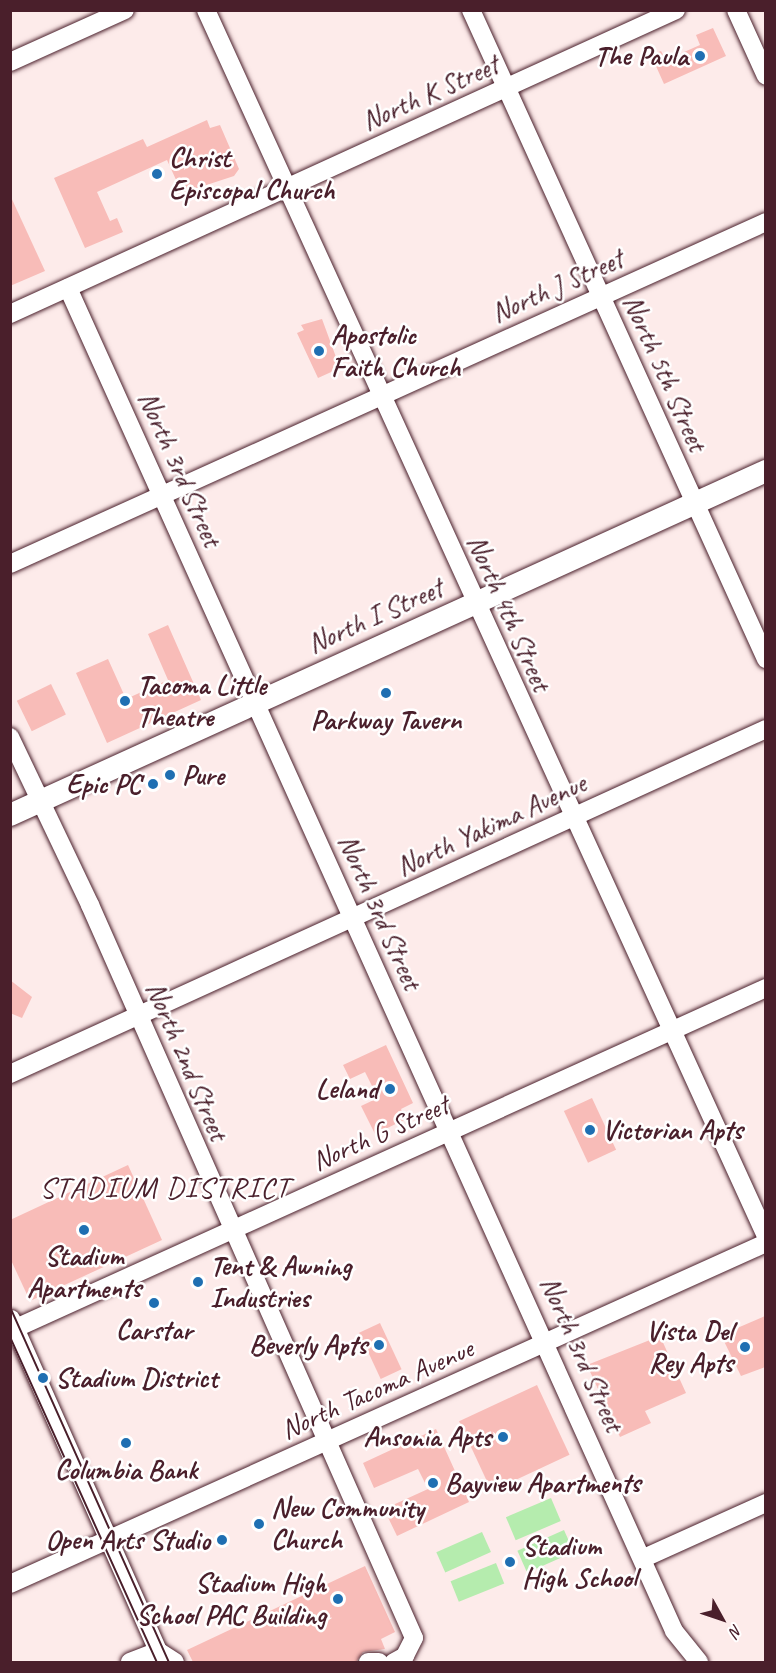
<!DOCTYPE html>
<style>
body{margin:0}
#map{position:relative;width:776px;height:1673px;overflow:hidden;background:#fdebea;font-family:Caveat,sans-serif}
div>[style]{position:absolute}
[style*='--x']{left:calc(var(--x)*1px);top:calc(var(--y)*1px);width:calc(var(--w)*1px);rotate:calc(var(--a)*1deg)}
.green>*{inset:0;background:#b5ecae;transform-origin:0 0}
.building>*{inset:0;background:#f8bcb8;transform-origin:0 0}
.roads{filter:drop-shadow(0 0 2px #4a1f2b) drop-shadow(0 0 2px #4a1f2b)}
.minor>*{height:18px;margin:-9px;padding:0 9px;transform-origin:9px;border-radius:9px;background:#fff}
.major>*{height:22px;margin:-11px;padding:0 11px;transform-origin:11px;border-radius:11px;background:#fff}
.tram>*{height:1.5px;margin:-0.75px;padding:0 0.75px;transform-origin:0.75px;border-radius:0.75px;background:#4a1f2b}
.dots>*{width:16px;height:16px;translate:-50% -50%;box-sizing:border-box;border:3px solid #fff;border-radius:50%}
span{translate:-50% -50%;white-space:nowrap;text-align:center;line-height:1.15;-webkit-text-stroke:5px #fff;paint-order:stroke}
.poi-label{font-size:28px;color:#4a1f2b;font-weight:700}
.right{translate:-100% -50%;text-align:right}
.left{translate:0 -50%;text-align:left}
.street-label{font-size:28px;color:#4a1f2b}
.neighbourhood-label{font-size:30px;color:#4a1f2b;letter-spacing:1.5px}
.frame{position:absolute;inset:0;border:12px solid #4a1f2b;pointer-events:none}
.north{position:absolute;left:692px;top:1589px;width:60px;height:60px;-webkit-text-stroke:4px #fff;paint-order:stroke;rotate:130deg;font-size:16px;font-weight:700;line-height:24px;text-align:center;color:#4a1f2b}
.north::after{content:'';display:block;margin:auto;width:21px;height:27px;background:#4a1f2b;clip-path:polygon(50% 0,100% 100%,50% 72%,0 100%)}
</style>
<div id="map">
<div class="green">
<i style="left:551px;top:1498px;width:25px;height:49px;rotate:67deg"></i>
<i style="left:564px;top:1530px;width:24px;height:51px;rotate:66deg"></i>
<i style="left:482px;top:1532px;width:22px;height:50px;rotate:66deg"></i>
<i style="left:496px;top:1563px;width:22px;height:49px;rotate:68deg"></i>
</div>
<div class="building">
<i style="clip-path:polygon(713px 28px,726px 56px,664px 84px,651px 55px,661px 51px,666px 60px,700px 45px,696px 35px)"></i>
<i style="clip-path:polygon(207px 120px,210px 128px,220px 125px,239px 169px,234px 176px,182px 193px,167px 160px,97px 192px,110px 221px,117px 218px,123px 232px,85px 248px,54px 178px,143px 139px,147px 147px)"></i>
<i style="clip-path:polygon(10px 195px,45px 271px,10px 286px)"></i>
<i style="clip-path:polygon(322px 319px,340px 368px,318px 378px,297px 333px,304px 330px,301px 325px)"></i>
<i style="clip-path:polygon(168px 625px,201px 700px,107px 743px,76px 673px,108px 659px,126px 699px,168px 680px,148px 634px)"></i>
<i style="left:51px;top:684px;width:34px;height:38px;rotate:64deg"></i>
<i style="clip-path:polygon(10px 980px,32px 997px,22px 1018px,10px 1013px)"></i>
<i style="clip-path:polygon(386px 1045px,413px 1103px,401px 1109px,406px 1119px,375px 1134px,361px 1106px,378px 1098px,365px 1072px,350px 1079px,343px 1065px)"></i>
<i style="left:592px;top:1098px;width:57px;height:31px;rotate:65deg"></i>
<i style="clip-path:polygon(128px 1165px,162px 1240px,30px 1301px,10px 1258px,10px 1220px)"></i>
<i style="clip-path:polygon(765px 1316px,765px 1367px,741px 1376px,721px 1335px)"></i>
<i style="left:380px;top:1323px;width:51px;height:23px;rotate:65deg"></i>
<i style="clip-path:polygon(660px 1336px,686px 1393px,645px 1411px,651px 1423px,620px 1437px,587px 1365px)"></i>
<i style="left:537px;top:1385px;width:77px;height:86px;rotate:65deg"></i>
<i style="clip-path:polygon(436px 1429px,469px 1502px,397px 1536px,384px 1509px,428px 1489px,418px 1469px,374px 1488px,363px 1463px)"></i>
<i style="clip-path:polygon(365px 1566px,395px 1632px,381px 1639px,385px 1649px,363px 1652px,356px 1662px,193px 1662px,187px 1650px)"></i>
</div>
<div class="roads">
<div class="minor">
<i style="--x:206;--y:10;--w:1348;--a:65.45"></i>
<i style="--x:471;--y:10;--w:713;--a:65.56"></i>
<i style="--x:736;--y:10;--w:72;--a:65.6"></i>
<i style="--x:10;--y:62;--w:126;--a:-24.3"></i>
<i style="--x:68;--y:288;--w:1473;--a:65.71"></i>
<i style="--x:674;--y:1631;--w:40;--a:51"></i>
<i style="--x:10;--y:314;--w:732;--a:-24.53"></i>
<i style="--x:10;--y:564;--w:830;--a:-24.34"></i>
<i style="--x:10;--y:737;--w:186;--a:64.5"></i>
<i style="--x:90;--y:905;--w:801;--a:66.15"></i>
<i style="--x:414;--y:1638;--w:20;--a:117"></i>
<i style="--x:405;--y:1656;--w:13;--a:151"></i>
<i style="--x:10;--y:1074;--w:831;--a:-24.53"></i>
<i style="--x:11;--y:1319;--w:363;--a:66.1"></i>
<i style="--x:158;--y:1651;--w:11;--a:100"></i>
<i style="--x:16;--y:1328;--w:823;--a:-24.39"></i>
<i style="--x:644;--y:1558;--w:134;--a:-24.3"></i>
<i style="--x:10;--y:1584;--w:829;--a:-24.28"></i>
<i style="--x:158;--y:1651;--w:20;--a:33"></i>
<i style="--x:130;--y:1662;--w:30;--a:-21"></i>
<i style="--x:368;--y:1662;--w:11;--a:0"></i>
</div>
<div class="major">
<i style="--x:10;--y:815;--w:831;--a:-24.47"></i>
</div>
</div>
<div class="tram">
<i style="--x:10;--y:1306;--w:390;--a:65.9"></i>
<i style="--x:10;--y:1336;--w:358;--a:65.7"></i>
</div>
<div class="dots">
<i style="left:700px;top:56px;background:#1f6fb2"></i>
<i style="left:157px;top:174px;background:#1f6fb2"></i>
<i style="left:319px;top:351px;background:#1f6fb2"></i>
<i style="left:386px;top:693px;background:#1f6fb2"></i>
<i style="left:125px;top:701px;background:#1f6fb2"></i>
<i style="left:170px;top:775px;background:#1f6fb2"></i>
<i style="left:153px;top:784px;background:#1f6fb2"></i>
<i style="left:390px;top:1089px;background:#1f6fb2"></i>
<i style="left:590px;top:1130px;background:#1f6fb2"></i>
<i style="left:84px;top:1230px;background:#1f6fb2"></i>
<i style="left:198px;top:1282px;background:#1f6fb2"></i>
<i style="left:154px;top:1303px;background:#1f6fb2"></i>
<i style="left:379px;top:1345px;background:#1f6fb2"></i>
<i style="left:745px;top:1347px;background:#1f6fb2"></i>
<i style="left:43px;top:1378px;background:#1f6fb2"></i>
<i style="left:503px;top:1437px;background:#1f6fb2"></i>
<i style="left:126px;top:1443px;background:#1f6fb2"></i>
<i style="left:433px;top:1483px;background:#1f6fb2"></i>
<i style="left:259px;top:1524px;background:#1f6fb2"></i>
<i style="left:222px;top:1540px;background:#1f6fb2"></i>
<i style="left:510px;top:1562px;background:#1f6fb2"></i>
<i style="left:338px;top:1599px;background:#1f6fb2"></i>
</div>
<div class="poi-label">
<span class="right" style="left:688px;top:56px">The Paula</span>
<span class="left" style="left:169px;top:174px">Christ<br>Episcopal Church</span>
<span class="left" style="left:331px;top:351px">Apostolic<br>Faith Church</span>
<span class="left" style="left:137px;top:701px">Tacoma Little<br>Theatre</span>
<span style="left:386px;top:720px">Parkway Tavern</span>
<span class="left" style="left:182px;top:775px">Pure</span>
<span class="right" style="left:141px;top:784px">Epic PC</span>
<span class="right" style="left:378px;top:1089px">Leland</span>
<span class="left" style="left:602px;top:1130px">Victorian Apts</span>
<span style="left:84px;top:1272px">Stadium<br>Apartments</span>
<span class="left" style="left:210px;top:1282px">Tent &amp; Awning<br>Industries</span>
<span style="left:154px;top:1330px">Carstar</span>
<span class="right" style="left:733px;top:1347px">Vista Del<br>Rey Apts</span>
<span class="right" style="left:367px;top:1345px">Beverly Apts</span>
<span class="left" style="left:55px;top:1378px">Stadium District</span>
<span class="right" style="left:491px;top:1437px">Ansonia Apts</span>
<span style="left:126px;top:1470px">Columbia Bank</span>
<span class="left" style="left:445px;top:1483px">Bayview Apartments</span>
<span class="left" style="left:271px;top:1524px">New Community<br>Church</span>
<span class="right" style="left:210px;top:1540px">Open Arts Studio</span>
<span class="left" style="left:522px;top:1562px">Stadium<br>High School</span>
<span class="right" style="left:326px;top:1599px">Stadium High<br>School PAC Building</span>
</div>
<div class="street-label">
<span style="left:430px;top:93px;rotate:-24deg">North K Street</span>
<span style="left:557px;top:286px;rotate:-24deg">North J Street</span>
<span style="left:665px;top:373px;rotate:66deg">North 5th Street</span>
<span style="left:180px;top:469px;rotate:66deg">North 3rd Street</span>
<span style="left:509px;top:613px;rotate:66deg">North 4th Street</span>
<span style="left:375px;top:616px;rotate:-24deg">North I Street</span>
<span style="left:491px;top:825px;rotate:-25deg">North Yakima Avenue</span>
<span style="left:380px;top:912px;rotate:66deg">North 3rd Street</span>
<span style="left:187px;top:1061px;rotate:67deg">North 2nd Street</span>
<span style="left:380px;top:1133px;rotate:-24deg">North G Street</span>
<span style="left:582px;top:1354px;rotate:66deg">North 3rd Street</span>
<span style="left:377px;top:1389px;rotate:-24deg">North Tacoma Avenue</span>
</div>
<div class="neighbourhood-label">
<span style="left:165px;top:1187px">STADIUM DISTRICT</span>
</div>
<div class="frame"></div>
<div class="north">N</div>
</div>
